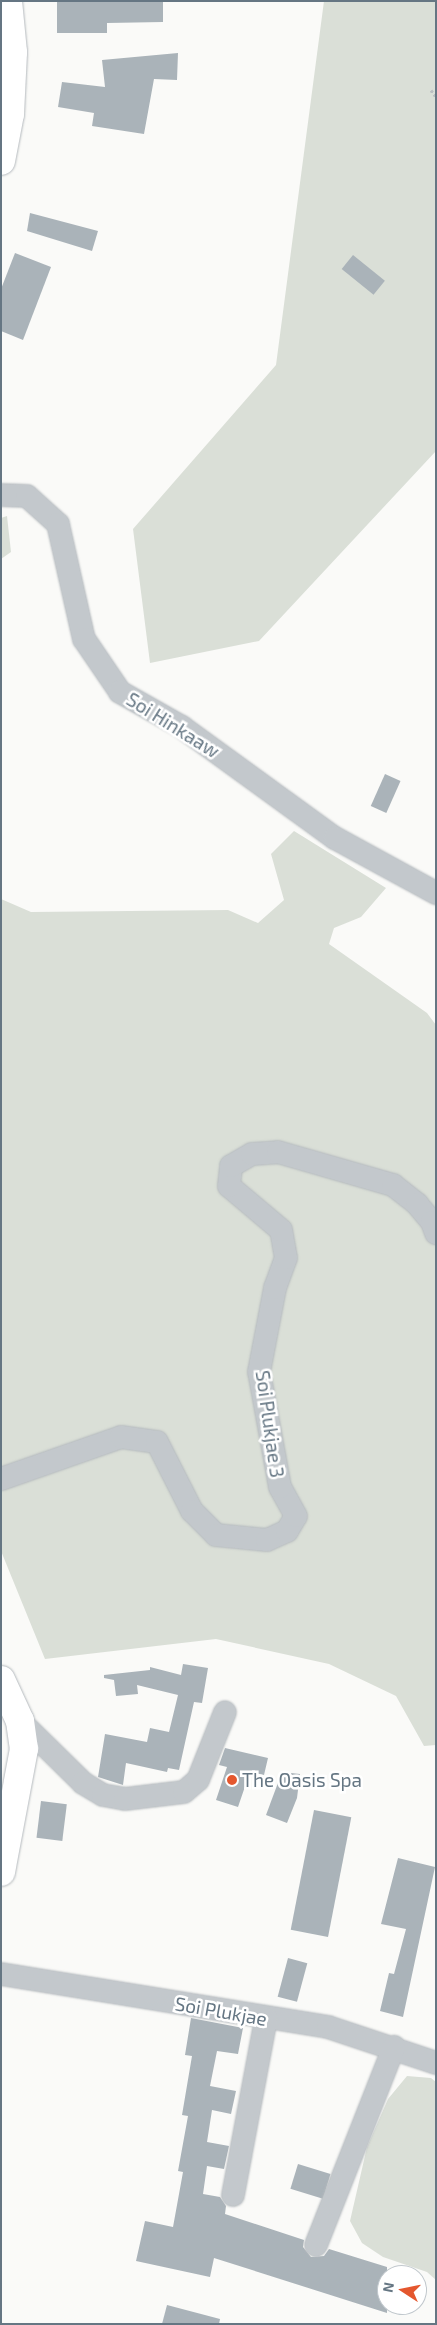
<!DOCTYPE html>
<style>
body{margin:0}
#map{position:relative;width:437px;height:2325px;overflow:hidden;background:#fafaf8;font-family:"Exo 2",sans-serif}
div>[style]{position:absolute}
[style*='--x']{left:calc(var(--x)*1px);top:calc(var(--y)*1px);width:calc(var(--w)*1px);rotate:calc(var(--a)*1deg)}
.green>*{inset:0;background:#dadfd7}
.building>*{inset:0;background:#aab3b9;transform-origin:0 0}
.path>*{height:3px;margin-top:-1.5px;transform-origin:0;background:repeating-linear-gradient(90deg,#bbbfc2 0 2.5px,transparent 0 5px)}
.roads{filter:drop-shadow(0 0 1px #b5babe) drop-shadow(0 0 1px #b5babe)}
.minor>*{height:22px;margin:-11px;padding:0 11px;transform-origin:11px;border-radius:11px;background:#c3c8cc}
.major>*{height:28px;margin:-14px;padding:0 14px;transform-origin:14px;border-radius:14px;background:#fff}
.dots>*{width:14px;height:14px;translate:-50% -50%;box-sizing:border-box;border:2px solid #fff;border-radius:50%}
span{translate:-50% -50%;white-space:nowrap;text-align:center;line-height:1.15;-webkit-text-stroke:5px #fff;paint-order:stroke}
.street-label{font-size:19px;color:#657683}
.poi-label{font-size:19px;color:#657683}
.left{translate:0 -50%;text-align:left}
.frame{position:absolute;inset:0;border:2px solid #657683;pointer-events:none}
.north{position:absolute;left:377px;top:2265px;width:50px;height:50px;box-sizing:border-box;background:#fff;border:1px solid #c1c8cd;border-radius:50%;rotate:281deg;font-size:14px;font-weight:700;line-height:20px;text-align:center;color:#657683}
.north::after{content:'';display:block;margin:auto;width:18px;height:22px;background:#e4572e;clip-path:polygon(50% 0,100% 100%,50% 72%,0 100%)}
</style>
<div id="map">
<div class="green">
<i style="clip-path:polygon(324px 1px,436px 1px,436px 451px,259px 641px,150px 663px,133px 529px,276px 365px)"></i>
<i style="clip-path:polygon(7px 516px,11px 552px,1px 559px,1px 518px)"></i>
<i style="clip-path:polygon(294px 831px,386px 888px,361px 917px,334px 928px,329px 944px,427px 1013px,436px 1025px,436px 1745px,424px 1746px,396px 1696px,329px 1664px,216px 1639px,45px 1659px,1px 1551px,1px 899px,31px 912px,228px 910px,258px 923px,284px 900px,271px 854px)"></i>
<i style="clip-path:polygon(407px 2076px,431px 2078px,436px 2082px,436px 2280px,427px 2272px,383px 2257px,362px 2243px,350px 2221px,367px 2147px,388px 2099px)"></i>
</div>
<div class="building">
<i style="clip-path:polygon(57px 1px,163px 1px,163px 22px,107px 23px,107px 33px,57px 33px)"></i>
<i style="clip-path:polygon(178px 53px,177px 80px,154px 79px,144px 134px,92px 126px,94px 113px,58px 107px,62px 82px,105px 87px,102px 60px)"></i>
<i style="clip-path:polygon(30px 213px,98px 231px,92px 251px,27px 231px)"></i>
<i style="clip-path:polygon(15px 253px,51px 267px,23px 340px,1px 331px,1px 289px)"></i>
<i style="left:353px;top:255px;width:41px;height:18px;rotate:39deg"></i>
<i style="left:385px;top:774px;width:17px;height:35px;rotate:24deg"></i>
<i style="clip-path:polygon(183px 1664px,208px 1668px,202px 1703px,194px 1702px,179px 1770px,168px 1768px,167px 1772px,126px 1763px,123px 1785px,98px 1777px,105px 1734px,147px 1742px,150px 1728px,169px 1732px,178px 1695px,137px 1685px,138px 1694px,116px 1696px,114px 1680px,104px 1678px,104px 1675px,150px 1670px,150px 1667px,181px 1675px)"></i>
<i style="clip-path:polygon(225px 1748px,268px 1758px,264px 1775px,250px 1772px,238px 1807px,216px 1800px,227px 1767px,219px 1765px)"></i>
<i style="clip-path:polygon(282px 1772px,300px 1774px,297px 1798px,287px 1823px,266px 1815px)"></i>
<i style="left:41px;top:1801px;width:26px;height:37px;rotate:7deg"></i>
<i style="left:314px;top:1810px;width:38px;height:122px;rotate:11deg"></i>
<i style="clip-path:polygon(398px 1858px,435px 1867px,403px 2017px,380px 2011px,389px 1973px,394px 1974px,406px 1929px,381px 1924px)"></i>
<i style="left:288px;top:1958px;width:20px;height:40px;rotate:15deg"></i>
<i style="clip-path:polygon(191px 2018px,243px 2028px,238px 2054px,217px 2051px,210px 2086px,236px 2091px,231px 2114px,212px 2110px,207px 2142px,229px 2146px,224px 2169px,207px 2166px,203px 2194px,220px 2197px,226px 2206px,225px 2214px,304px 2240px,303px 2247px,311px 2257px,324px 2256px,329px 2249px,387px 2267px,387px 2313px,214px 2258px,210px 2277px,136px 2261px,145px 2221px,173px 2227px,183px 2172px,178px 2171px,188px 2116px,182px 2115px,192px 2056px,185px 2055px)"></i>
<i style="left:298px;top:2164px;width:34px;height:26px;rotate:17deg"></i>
<i style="clip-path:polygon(167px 2305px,220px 2319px,219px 2324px,162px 2324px)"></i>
</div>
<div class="path">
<i style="--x:431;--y:90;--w:9;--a:54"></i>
</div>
<div class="roads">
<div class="minor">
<i style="--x:1;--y:495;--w:26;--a:2"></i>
<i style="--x:27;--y:496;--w:42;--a:42.1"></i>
<i style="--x:58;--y:524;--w:118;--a:77.3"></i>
<i style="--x:84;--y:639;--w:64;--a:55.8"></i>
<i style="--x:120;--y:692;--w:71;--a:29.4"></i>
<i style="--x:182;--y:727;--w:189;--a:36"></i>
<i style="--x:335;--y:838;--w:115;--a:28.6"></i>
<i style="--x:1;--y:1479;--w:127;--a:-19.3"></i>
<i style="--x:121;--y:1437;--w:36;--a:8"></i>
<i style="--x:157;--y:1442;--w:77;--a:63.1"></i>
<i style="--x:192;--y:1511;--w:34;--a:45"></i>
<i style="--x:216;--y:1535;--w:51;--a:5.6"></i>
<i style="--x:267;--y:1540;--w:22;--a:-24"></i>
<i style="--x:287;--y:1531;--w:17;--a:-59"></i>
<i style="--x:296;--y:1516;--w:33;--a:-119"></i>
<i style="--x:280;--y:1487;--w:117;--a:-100.3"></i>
<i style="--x:259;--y:1372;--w:86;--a:-79.2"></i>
<i style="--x:275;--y:1288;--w:32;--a:-70"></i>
<i style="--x:286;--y:1258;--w:28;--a:-100"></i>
<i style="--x:281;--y:1230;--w:68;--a:-139.8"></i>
<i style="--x:229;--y:1186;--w:20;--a:-84"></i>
<i style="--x:231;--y:1166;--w:24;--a:-30"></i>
<i style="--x:252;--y:1154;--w:26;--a:-4"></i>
<i style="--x:278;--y:1152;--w:120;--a:16"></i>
<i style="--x:393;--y:1185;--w:31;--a:38"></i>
<i style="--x:417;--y:1204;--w:23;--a:50"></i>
<i style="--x:432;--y:1222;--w:12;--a:70"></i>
<i style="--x:20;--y:1721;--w:88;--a:44.5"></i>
<i style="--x:83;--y:1783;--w:23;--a:31"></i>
<i style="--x:103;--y:1795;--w:22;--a:10"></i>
<i style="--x:125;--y:1799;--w:59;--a:-6.8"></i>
<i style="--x:184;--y:1792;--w:18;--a:-41"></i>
<i style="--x:198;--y:1780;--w:73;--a:-68.3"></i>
<i style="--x:1;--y:1974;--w:331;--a:9.2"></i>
<i style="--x:328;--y:2027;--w:114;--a:18.4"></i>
<i style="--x:233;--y:2195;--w:179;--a:-79.4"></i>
<i style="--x:316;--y:2245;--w:213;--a:-68.5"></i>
</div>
<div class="major">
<i style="--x:1;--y:161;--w:48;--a:-79.2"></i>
<i style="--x:10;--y:114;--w:62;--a:-87.2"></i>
<i style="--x:13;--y:52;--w:51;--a:-95.6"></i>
<i style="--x:1;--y:1680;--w:45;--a:65.1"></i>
<i style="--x:20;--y:1721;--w:28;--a:82"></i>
<i style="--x:24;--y:1749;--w:125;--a:100.6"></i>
</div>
</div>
<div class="dots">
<i style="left:232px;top:1780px;background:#e4572e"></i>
</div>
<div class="street-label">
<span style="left:173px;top:725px;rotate:32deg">Soi Hinkaaw</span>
<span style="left:270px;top:1424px;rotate:82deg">Soi Plukjae 3</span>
<span style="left:221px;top:2011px;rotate:10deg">Soi Plukjae</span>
</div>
<div class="poi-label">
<span class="left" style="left:242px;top:1780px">The Oasis Spa</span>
</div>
<div class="frame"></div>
<div class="north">N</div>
</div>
